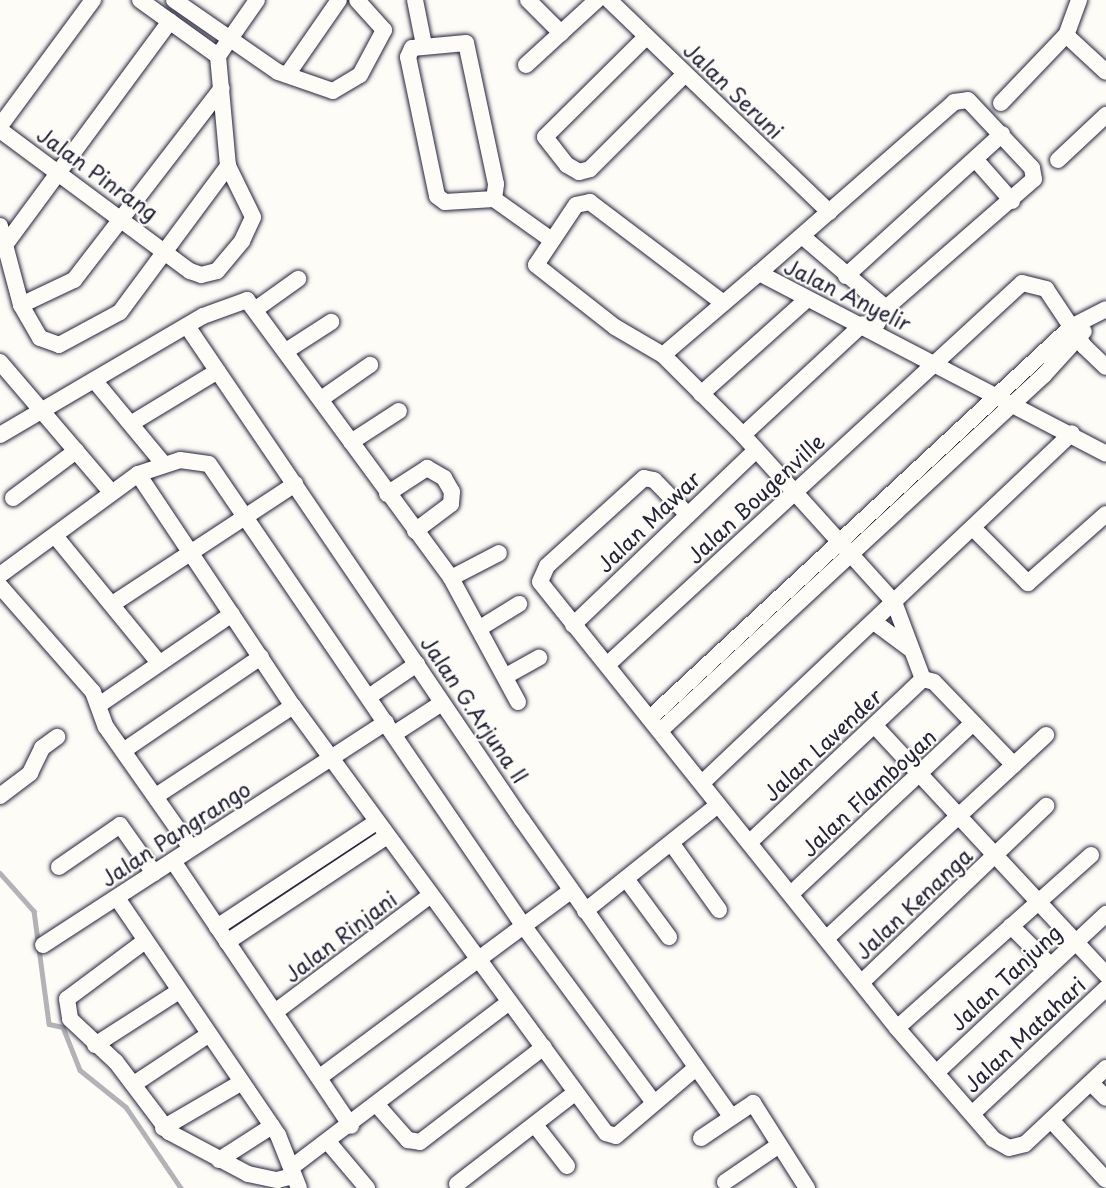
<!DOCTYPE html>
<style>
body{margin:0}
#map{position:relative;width:1106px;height:1188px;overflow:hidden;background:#fdfcf7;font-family:"Playpen Sans",sans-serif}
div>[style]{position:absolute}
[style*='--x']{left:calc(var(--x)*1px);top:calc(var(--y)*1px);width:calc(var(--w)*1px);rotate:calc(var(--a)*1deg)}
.stream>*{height:4.5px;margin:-2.25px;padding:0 2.25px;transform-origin:2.25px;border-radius:2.25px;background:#b2b2b7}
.roads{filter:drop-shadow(0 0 2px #22223b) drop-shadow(0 0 2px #22223b)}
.minor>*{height:16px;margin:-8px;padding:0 8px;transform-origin:8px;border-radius:8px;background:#fdfcf7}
span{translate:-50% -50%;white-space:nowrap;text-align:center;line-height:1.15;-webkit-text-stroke:4.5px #fdfcf7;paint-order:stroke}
.street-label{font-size:21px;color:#22223b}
</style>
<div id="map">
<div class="stream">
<i style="--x:0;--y:873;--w:51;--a:48.2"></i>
<i style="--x:34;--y:911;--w:114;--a:82.4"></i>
<i style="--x:49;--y:1024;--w:14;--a:12"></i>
<i style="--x:63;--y:1027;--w:46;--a:68.4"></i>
<i style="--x:80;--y:1070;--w:59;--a:38.8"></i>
<i style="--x:126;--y:1107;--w:98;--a:55.8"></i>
</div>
<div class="roads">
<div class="minor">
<i style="--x:140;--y:0;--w:96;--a:35.7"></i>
<i style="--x:174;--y:0;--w:126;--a:34.7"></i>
<i style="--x:278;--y:72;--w:58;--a:19.1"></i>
<i style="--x:333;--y:91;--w:31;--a:-31"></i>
<i style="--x:360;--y:75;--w:51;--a:-61.9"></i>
<i style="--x:384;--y:30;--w:40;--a:-132"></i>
<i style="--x:415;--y:0;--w:46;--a:78.7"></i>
<i style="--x:528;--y:0;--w:47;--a:45"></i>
<i style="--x:609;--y:0;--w:306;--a:43.9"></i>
<i style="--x:1079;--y:0;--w:37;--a:110"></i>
<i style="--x:1066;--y:35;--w:54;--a:42.8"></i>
<i style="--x:646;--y:37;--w:142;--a:135.3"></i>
<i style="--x:545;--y:137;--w:36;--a:52"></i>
<i style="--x:567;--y:165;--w:14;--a:30"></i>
<i style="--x:579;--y:172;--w:11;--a:-15"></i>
<i style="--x:590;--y:169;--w:134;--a:-45"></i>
<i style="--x:526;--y:65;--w:96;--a:-42.5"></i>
<i style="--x:287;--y:75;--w:91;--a:-55.3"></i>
<i style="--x:1001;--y:103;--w:94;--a:-46.3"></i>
<i style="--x:0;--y:126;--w:157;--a:-53.6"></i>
<i style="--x:0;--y:130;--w:237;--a:36.6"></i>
<i style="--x:190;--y:271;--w:12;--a:20"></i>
<i style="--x:201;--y:275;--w:16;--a:-14"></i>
<i style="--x:217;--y:271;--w:39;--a:-50"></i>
<i style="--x:242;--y:241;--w:26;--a:-65"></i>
<i style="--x:253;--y:217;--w:57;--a:-116.1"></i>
<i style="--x:228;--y:166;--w:110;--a:-95.2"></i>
<i style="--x:218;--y:56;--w:68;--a:-55.1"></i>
<i style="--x:975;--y:159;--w:56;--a:48.6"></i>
<i style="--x:1058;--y:160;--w:66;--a:-43.2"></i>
<i style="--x:494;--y:199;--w:15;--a:-82"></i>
<i style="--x:496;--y:184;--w:144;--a:-102"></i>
<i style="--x:466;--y:43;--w:54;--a:174.7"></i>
<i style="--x:412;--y:48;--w:10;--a:114"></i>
<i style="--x:408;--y:57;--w:142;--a:78.2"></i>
<i style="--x:437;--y:196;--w:10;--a:37"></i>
<i style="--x:445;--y:202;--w:49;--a:-3.5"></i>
<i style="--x:494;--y:199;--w:69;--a:35.5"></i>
<i style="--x:0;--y:226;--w:82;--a:75.1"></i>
<i style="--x:21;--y:305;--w:38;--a:60"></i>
<i style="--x:40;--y:338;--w:20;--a:20"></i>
<i style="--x:59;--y:345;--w:69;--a:-28.4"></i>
<i style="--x:120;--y:312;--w:182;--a:-53.5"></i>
<i style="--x:802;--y:236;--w:111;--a:40.6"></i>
<i style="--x:5;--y:245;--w:278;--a:-53.6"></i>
<i style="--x:759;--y:273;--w:259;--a:-41.2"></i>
<i style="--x:954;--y:102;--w:14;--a:-8"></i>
<i style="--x:968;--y:100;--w:93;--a:46.7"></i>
<i style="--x:1032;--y:168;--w:11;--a:80"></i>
<i style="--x:1034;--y:179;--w:196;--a:138.9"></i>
<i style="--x:886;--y:308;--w:24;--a:120"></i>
<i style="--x:846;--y:276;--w:211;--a:-42.3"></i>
<i style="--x:722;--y:302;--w:166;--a:-142.9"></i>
<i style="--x:590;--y:202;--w:14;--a:168"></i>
<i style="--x:576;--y:205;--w:72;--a:123.7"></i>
<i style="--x:536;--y:265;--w:100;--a:38.1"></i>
<i style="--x:615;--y:327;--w:56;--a:30.3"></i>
<i style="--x:663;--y:355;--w:113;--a:45"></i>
<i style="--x:743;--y:435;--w:225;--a:47.9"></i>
<i style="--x:894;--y:602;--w:82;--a:69.4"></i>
<i style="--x:923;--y:679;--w:11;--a:15"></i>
<i style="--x:934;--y:682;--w:115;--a:46.1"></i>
<i style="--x:21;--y:305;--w:59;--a:-25.3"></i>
<i style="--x:74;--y:280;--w:242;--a:-52.4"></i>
<i style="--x:256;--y:309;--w:52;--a:-35.5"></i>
<i style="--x:187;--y:326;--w:597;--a:55.86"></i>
<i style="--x:522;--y:820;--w:361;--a:54.8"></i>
<i style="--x:286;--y:351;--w:54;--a:-32.8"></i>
<i style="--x:663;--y:355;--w:126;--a:-40.5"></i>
<i style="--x:759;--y:273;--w:391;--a:27.5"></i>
<i style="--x:0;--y:362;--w:170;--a:49.5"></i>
<i style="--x:94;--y:380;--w:107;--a:50.3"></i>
<i style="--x:701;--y:394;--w:140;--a:-41.8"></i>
<i style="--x:321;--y:399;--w:60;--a:-34.8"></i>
<i style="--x:132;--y:423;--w:100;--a:-31.2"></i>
<i style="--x:0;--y:435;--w:235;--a:-30.4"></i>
<i style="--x:203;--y:316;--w:47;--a:-20"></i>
<i style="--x:247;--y:300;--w:345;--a:53.7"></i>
<i style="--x:451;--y:578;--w:141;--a:61.6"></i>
<i style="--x:743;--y:435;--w:163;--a:-42.8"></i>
<i style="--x:351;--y:442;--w:57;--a:-32.9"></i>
<i style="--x:138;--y:474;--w:279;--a:56.3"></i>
<i style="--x:293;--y:706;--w:529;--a:53.76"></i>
<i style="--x:606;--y:1133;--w:10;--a:17"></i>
<i style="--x:616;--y:1136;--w:105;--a:-40.4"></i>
<i style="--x:387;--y:494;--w:48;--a:-33"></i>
<i style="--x:427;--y:468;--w:20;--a:30"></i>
<i style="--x:444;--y:478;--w:16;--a:60"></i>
<i style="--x:452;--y:492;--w:12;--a:95"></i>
<i style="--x:451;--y:504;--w:45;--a:143.1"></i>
<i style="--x:13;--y:498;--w:79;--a:-36.7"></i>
<i style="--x:687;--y:514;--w:47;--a:-134.1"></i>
<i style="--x:654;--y:480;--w:10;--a:-169"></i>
<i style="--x:644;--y:478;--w:131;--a:137.8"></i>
<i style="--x:547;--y:566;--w:17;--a:114"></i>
<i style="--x:540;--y:582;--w:571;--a:51.32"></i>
<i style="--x:897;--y:1028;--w:147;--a:49.1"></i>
<i style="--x:993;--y:1139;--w:18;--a:29"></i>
<i style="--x:1009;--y:1148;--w:16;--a:-14"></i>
<i style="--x:1025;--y:1144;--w:111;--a:-43.2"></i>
<i style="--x:975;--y:530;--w:75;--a:45"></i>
<i style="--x:1028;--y:583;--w:104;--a:-41.5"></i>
<i style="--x:56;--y:537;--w:163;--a:50.7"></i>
<i style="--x:0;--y:575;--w:171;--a:-36.2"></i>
<i style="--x:138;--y:474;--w:44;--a:-18.4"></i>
<i style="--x:180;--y:460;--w:29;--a:8"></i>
<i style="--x:209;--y:464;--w:561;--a:55.74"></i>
<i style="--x:525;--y:928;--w:217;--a:53.6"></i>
<i style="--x:451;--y:578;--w:54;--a:-27.5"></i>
<i style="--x:0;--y:586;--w:141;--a:48.7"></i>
<i style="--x:93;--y:692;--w:37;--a:70"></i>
<i style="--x:106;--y:727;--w:148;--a:54.9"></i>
<i style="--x:114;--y:603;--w:217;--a:-33.3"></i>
<i style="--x:874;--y:622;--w:44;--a:36.6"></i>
<i style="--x:573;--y:625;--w:252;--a:-43.7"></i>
<i style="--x:480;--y:628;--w:46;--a:-31.6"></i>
<i style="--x:607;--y:665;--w:564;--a:-42.63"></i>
<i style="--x:1022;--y:283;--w:25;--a:14"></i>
<i style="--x:1046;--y:289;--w:69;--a:56.3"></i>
<i style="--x:1084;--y:346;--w:30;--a:44"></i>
<i style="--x:506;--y:676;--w:38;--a:-29"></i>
<i style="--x:370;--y:696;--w:57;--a:-34.2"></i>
<i style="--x:99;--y:705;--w:161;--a:-34.4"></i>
<i style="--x:650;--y:718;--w:575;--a:-42.88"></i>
<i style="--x:1071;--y:327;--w:39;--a:-27"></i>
<i style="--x:875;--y:726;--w:340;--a:47.1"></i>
<i style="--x:661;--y:730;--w:522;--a:-42.83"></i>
<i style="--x:1044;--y:375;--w:59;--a:-47.7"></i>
<i style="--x:394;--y:734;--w:57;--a:-32.9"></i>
<i style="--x:123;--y:751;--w:167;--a:-34.3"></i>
<i style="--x:702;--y:783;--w:509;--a:-43.41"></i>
<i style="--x:0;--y:796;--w:38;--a:-37"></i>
<i style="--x:30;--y:773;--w:28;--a:-64"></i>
<i style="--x:42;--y:748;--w:19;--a:-36"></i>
<i style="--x:156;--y:796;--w:164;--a:-33.3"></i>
<i style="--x:751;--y:841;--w:236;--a:-43.3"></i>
<i style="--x:672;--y:844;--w:81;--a:54.5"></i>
<i style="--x:173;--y:861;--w:319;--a:56.1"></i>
<i style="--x:59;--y:867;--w:74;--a:-34.5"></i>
<i style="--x:120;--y:825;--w:59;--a:54.7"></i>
<i style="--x:627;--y:880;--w:71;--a:53.6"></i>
<i style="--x:793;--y:892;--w:247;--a:-43.2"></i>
<i style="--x:117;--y:898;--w:287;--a:55.8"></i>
<i style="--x:278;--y:1135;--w:57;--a:68.4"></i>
<i style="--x:585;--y:911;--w:170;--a:-38.6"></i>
<i style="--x:1011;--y:926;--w:55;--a:45"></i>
<i style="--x:217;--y:927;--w:191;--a:-33.4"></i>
<i style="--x:829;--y:936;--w:296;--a:-42.8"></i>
<i style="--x:145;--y:941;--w:97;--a:143.4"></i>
<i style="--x:67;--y:999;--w:20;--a:81"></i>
<i style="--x:70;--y:1019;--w:63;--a:43.1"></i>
<i style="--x:116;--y:1062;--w:88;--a:52.9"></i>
<i style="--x:169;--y:1132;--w:89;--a:28"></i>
<i style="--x:248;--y:1174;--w:30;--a:12"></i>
<i style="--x:277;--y:1180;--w:16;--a:-14"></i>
<i style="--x:227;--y:942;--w:192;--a:-33.5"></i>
<i style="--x:43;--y:945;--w:409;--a:-33"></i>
<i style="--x:862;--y:982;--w:255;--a:-43.7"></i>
<i style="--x:275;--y:1012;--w:195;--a:-36.9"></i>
<i style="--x:897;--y:1028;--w:260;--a:-41.7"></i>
<i style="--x:95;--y:1045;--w:100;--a:-32.7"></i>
<i style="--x:936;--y:1073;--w:233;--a:-43.1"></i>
<i style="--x:320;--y:1077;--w:312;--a:-36.6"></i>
<i style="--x:1091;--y:1083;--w:21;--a:45"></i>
<i style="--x:134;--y:1084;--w:89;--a:-33.5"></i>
<i style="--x:377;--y:1105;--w:47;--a:48.5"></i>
<i style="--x:408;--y:1140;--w:12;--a:9"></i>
<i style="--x:420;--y:1142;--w:156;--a:-37.5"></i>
<i style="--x:972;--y:1114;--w:184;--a:-43.2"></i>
<i style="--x:1051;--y:1120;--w:81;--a:47.5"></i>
<i style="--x:535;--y:1125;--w:52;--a:52"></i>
<i style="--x:163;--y:1128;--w:91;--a:-30.2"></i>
<i style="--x:701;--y:1138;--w:63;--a:-33.9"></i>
<i style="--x:753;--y:1103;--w:101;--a:57.6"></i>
<i style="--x:329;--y:1143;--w:59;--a:49.8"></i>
<i style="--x:219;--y:1160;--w:63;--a:-32.7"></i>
<i style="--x:292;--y:1167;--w:273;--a:-37.2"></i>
<i style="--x:725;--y:1182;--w:65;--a:-34.4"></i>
<i style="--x:457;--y:1184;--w:150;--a:-37.7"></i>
</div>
</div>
<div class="street-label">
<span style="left:734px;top:90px;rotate:44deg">Jalan Seruni</span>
<span style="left:98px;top:173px;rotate:36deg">Jalan Pinrang</span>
<span style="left:848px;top:294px;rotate:26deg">Jalan Anyelir</span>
<span style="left:755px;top:498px;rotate:-43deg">Jalan Bougenville</span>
<span style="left:648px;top:521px;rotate:-44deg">Jalan Mawar</span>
<span style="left:475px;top:709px;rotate:56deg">Jalan G.Arjuna ll</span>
<span style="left:822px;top:744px;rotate:-43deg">Jalan Lavender</span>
<span style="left:868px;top:792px;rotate:-43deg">Jalan Flamboyan</span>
<span style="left:175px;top:833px;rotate:-33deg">Jalan Pangrango</span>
<span style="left:913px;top:903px;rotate:-43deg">Jalan Kenanga</span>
<span style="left:340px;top:936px;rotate:-37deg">Jalan Rinjani</span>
<span style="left:1005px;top:977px;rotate:-43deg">Jalan Tanjung</span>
<span style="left:1024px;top:1034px;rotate:-43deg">Jalan Matahari</span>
</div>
</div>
